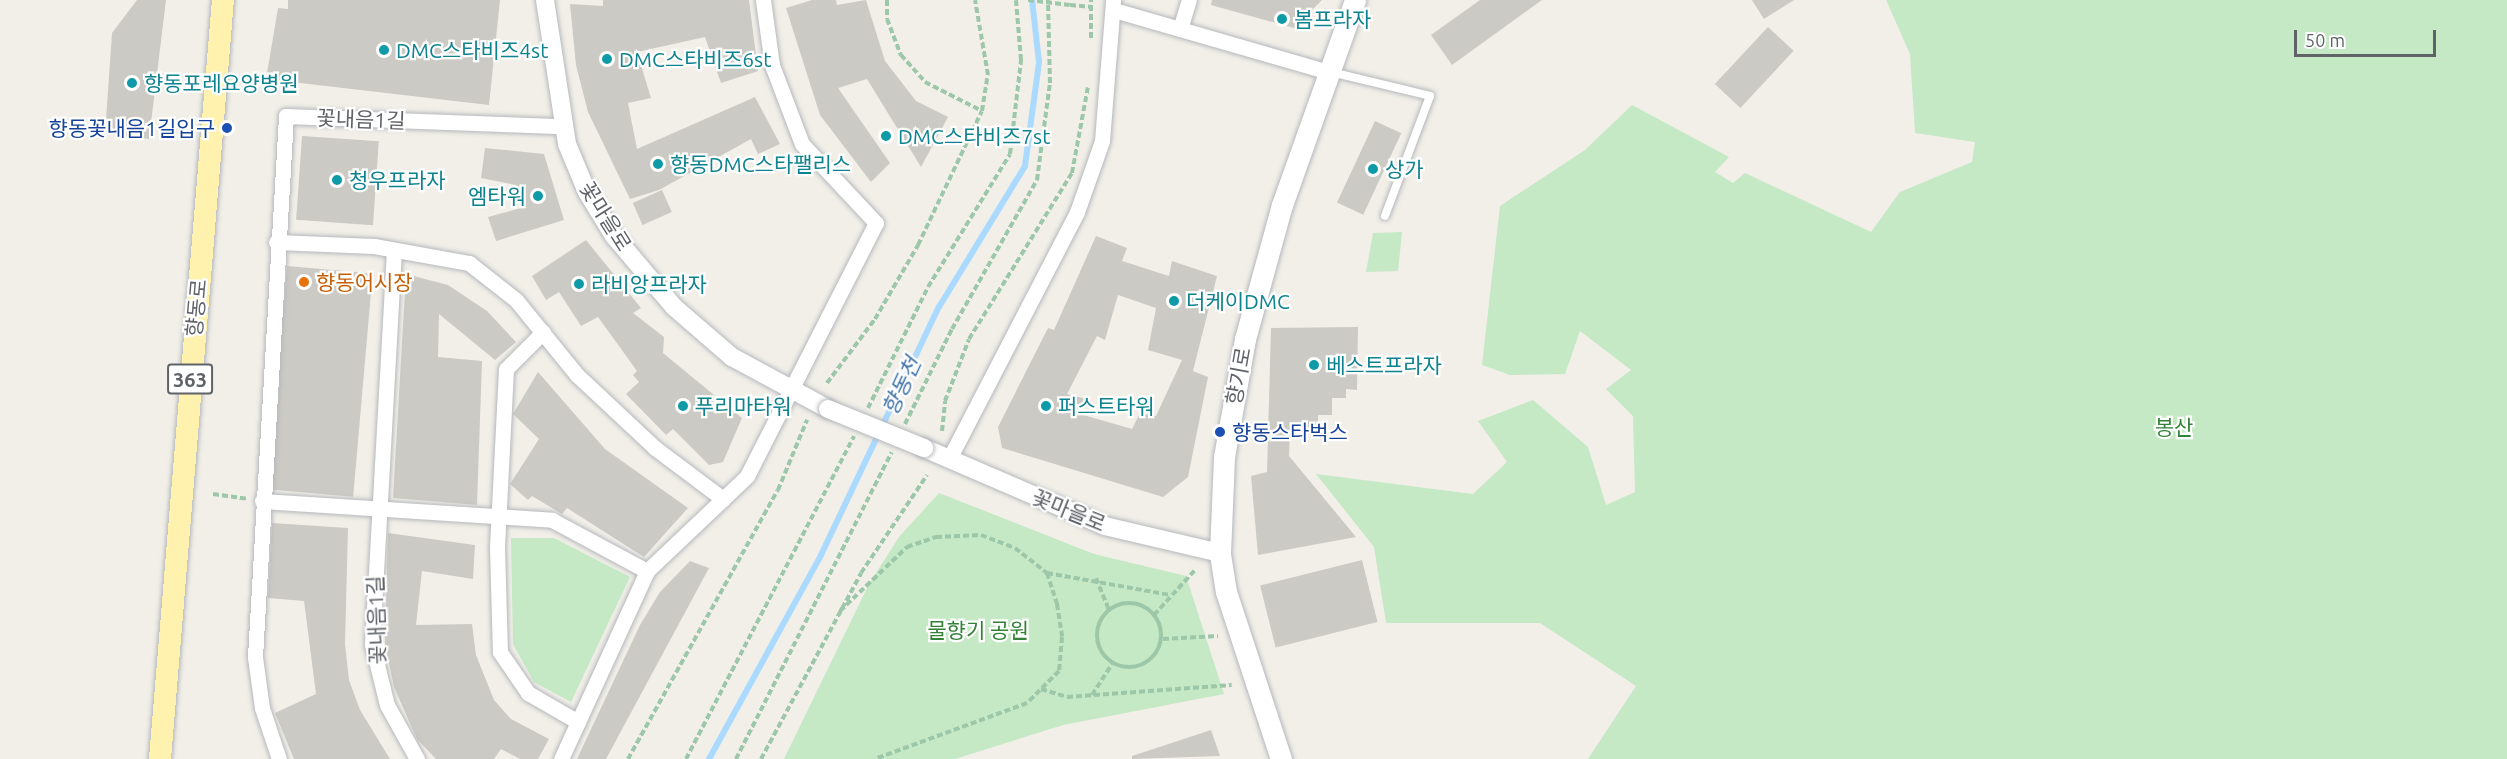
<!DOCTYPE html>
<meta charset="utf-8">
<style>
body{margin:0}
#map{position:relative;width:2507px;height:759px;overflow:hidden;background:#f1efe8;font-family:Ubuntu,"Noto Sans KR",sans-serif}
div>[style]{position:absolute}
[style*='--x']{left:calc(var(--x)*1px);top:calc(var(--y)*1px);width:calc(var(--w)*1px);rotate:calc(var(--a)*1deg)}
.green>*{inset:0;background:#c5e8c5}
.stream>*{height:6px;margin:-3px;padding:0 3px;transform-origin:3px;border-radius:3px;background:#aadaff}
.building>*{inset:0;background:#cccac5;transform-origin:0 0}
.path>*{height:4px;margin-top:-2px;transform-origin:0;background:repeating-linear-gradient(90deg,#9cc7a9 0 6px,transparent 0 9px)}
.path>.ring{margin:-2px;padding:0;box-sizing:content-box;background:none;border:4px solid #9cc7a9;border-radius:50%}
.roads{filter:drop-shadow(0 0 2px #b5b8bc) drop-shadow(0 0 2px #b5b8bc)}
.service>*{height:8px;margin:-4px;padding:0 4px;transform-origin:4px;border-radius:4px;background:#fff}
.minor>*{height:15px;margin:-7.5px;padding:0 7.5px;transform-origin:7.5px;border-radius:7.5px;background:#fff}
.tertiary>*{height:18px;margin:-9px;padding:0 9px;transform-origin:9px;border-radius:9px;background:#fff}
.secondary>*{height:21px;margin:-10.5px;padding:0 10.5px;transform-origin:10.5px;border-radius:10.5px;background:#fff}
.primary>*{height:22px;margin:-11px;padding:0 11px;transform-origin:11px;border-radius:11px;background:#fff2af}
.path-bridge>*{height:4px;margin-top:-2px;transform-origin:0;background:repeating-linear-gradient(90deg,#9cc7a9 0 6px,transparent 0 9px)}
.bridges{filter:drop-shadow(0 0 2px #b5b8bc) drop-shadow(0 0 2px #b5b8bc)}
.tertiary-bridge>*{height:18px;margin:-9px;padding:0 9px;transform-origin:9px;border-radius:9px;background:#fff}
.dots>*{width:16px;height:16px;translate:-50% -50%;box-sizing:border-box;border:3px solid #fff;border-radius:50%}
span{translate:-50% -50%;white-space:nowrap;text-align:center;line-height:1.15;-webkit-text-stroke:4.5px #fff;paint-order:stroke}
.shield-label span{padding:2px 4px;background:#fff;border:2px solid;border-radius:4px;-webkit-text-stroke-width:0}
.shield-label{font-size:20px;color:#5f6368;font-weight:700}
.culture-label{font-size:21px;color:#0d838f}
.left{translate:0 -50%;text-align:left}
.right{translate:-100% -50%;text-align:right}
.street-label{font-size:21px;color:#5f6368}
.transit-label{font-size:21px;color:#164399}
.food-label{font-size:21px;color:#c56008}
.park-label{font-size:21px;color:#348238}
.water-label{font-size:22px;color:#4174aa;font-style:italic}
.scale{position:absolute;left:2294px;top:30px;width:142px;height:27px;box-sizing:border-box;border:3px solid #5f6368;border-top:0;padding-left:8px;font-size:18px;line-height:21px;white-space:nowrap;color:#5f6368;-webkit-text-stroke:4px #fff;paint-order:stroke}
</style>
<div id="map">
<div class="green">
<i style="clip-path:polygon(1886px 0,2507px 0,2507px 759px,1588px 759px,1636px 686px,1540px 623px,1386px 623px,1374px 547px,1316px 474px,1473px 494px,1507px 462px,1478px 421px,1533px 400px,1588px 447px,1606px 505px,1635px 492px,1633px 416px,1606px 389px,1631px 370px,1580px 331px,1565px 374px,1510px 375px,1482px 365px,1500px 206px,1585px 150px,1632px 105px,1729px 157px,1715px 172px,1733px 183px,1745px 173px,1871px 232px,1900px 192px,1972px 162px,1975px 142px,1915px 133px,1910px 54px)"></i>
<i style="clip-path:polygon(1402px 232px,1398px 271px,1366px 272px,1373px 233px)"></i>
<i style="clip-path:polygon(939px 493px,1094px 554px,1186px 576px,1224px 694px,1063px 725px,955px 759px,784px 759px,869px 584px,899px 537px)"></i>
<i style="clip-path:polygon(511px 538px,554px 538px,630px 577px,571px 702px,534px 682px,513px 644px)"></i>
</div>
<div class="stream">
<i style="--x:709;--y:759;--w:233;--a:-61.2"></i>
<i style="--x:821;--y:555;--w:275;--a:-64.6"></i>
<i style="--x:939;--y:307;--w:165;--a:-58.6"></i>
<i style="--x:1025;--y:166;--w:105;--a:-82.3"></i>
<i style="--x:1039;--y:62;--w:62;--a:-96.4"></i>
</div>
<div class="building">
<i style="clip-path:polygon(137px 0,166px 0,149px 139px,105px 134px,112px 33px)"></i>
<i style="clip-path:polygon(288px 0,500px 0,489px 105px,266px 79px,278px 8px,288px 9px)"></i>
<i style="clip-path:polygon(603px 0,749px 0,758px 71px,721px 83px,705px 37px,637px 52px,651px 98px,628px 103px,637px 149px,755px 97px,780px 144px,758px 154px,751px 139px,659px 190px,630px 199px,588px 112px,576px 65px,570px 4px,603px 6px)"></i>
<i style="clip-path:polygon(812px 0,836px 0,837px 5px,866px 0,885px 61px,916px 101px,948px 117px,921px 167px,867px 79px,838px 88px,890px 163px,871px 182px,820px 115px,786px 8px)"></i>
<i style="clip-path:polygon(1212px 0,1322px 0,1294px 28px,1211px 5px)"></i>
<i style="clip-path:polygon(1480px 0,1542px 0,1452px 65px,1431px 35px)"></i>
<i style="clip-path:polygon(1752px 0,1794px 0,1764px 19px)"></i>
<i style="left:1768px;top:27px;width:35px;height:78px;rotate:43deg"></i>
<i style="left:1375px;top:121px;width:29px;height:90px;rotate:25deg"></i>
<i style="left:302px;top:136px;width:77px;height:84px;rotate:4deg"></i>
<i style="clip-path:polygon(485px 148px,544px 154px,564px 220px,496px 241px,488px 217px,521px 208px,516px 185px,481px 178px)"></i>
<i style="left:662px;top:190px;width:24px;height:32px;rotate:66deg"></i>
<i style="clip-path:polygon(evenodd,1096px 236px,1127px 248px,1122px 261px,1169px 276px,1172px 261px,1217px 276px,1193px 371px,1208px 377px,1188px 477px,1163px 497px,1002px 448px,998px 427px,1048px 328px,1054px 330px,1096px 236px,1118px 295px,1156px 308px,1148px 350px,1182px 360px,1156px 416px,1140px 413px,1132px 429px,1080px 414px,1086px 399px,1067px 394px,1097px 336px,1105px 340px,1118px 295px)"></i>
<i style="clip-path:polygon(586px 240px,641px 308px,633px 313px,664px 337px,663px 353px,742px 418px,723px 462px,709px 465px,673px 429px,666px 435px,626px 394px,639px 382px,633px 375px,637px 371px,598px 317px,581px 326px,559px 292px,546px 300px,532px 276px)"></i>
<i style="left:287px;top:266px;width:86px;height:224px;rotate:5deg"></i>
<i style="clip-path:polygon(406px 274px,448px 285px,487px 311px,516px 342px,495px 360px,439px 314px,438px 357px,482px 361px,477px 505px,393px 498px)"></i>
<i style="clip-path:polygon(1358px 327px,1357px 390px,1346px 389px,1346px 398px,1332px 398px,1332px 415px,1318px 415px,1318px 431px,1290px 431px,1289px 456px,1356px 537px,1258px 555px,1251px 476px,1267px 472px,1271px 328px)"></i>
<i style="clip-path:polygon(538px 372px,605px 449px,688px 508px,644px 557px,567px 508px,562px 514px,532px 496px,528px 500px,510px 484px,539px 439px,513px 414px)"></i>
<i style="clip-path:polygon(272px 523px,348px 528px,345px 644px,349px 680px,360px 710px,390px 759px,294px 759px,275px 713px,316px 694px,304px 601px,268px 598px)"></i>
<i style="clip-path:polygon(388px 533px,475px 545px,473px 579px,422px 571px,416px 625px,472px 624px,476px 655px,494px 700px,511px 719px,549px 739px,538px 759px,520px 759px,501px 749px,494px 759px,436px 759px,417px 739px,394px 687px,385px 644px)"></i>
<i style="left:1362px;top:560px;width:64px;height:105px;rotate:76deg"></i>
<i style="clip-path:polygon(690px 561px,709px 568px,606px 759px,577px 759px,640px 625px,660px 592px)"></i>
<i style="clip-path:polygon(1211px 730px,1220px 756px,1132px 759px,1132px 756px)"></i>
</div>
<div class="path">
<i style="--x:887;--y:0;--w:19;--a:90"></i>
<i style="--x:887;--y:19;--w:39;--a:69"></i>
<i style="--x:901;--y:55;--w:36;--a:48"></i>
<i style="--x:925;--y:82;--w:64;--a:27"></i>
<i style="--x:1070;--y:5;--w:22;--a:5"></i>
<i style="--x:1091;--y:38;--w:38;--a:-90"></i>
<i style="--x:827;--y:383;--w:80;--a:-53.1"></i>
<i style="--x:875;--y:319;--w:86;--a:-59.8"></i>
<i style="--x:918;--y:245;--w:148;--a:-64.5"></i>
<i style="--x:982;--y:111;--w:36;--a:-81"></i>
<i style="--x:988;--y:75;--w:76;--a:-99.8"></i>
<i style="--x:868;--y:408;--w:135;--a:-63.6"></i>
<i style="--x:928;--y:287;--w:156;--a:-58.3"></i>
<i style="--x:1010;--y:154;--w:95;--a:-83.3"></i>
<i style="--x:1021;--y:60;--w:60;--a:-94.8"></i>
<i style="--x:905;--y:424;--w:106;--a:-63.7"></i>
<i style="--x:952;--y:329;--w:172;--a:-60.3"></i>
<i style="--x:1037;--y:180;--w:98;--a:-82.4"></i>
<i style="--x:1050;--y:83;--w:83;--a:-91.4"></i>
<i style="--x:942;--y:431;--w:30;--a:-84"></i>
<i style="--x:945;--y:401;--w:66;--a:-68.8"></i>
<i style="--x:969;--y:339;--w:195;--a:-58.2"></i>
<i style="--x:1072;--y:173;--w:87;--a:-79.5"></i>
<i style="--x:213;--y:494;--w:34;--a:8"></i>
<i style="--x:1047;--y:573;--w:126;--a:10.1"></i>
<i style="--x:1096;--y:578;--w:35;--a:68"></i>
<i class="ring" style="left:1097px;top:603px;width:60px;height:60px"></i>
<i style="--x:840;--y:611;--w:93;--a:-43.7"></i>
<i style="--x:907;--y:547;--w:31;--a:-19"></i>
<i style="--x:936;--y:537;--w:45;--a:-2.5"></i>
<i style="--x:981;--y:535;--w:36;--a:21"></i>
<i style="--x:1015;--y:548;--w:41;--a:38"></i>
<i style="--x:1047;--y:573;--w:33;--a:72"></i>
<i style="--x:1057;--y:604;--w:33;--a:81"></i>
<i style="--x:1062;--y:637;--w:34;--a:95"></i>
<i style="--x:1059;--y:671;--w:45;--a:135"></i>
<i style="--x:1027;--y:703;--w:162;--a:159.8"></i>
<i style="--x:1154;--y:615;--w:62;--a:-47.6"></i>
<i style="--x:1163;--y:639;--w:55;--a:-3.1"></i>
<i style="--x:1041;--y:689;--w:27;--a:17"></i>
<i style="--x:1067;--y:697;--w:165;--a:-4.2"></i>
<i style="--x:1092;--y:695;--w:38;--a:-57"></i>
<i style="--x:628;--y:759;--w:308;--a:-60.9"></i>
<i style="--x:778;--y:490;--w:76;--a:-67.5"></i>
<i style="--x:686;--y:759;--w:364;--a:-62.5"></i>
<i style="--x:736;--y:759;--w:344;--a:-63.1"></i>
<i style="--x:761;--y:759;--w:211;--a:-61.7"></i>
<i style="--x:861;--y:573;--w:118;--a:-56"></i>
</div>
<div class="roads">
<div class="service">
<i style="--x:1331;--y:72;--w:102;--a:13.6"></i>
<i style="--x:1430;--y:96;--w:128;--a:110.6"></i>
</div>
<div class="minor">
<i style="--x:1114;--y:10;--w:224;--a:16.1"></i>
<i style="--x:1180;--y:29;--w:30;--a:-73"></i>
<i style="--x:276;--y:242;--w:98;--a:2.3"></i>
<i style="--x:374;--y:246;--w:97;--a:10.1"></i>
<i style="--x:469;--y:263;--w:60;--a:38.2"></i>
<i style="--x:516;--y:300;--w:97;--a:50.9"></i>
<i style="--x:577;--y:375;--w:107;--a:43.1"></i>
<i style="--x:655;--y:448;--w:85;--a:36.9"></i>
<i style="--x:394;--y:250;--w:395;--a:93.2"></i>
<i style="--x:372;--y:644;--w:63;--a:76.2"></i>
<i style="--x:387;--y:705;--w:62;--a:60.9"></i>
<i style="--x:543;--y:332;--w:52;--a:135"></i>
<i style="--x:506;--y:369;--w:178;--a:92.9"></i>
<i style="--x:497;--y:547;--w:105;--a:88.4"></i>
<i style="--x:500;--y:652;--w:50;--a:55.7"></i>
<i style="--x:528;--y:693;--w:58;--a:30.1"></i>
<i style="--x:949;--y:459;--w:278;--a:-62.6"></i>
<i style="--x:1077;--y:212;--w:75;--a:-70.6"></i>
<i style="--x:1102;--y:141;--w:141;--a:-85.5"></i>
<i style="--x:262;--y:501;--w:291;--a:3.7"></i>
<i style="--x:552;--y:520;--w:108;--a:28.2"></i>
<i style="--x:279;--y:759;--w:54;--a:-108.4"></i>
<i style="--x:262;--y:708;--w:51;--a:-97.8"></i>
<i style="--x:255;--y:657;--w:542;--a:-86.72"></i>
<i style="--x:286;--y:116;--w:276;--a:2.1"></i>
<i style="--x:561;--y:759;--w:207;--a:-65.4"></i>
<i style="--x:647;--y:571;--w:138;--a:-43.5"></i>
<i style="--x:747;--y:476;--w:284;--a:-63"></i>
<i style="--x:876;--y:223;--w:108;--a:-133.1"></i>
<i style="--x:802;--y:144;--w:85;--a:-110.8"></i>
<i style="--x:772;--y:65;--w:66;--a:-97.9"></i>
</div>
<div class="tertiary">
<i style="--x:545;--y:0;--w:146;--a:81.3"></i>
<i style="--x:567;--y:144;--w:52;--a:67.4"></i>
<i style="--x:587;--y:192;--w:52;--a:58.5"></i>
<i style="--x:614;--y:236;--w:93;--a:49.8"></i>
<i style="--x:674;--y:307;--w:77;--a:40.8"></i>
<i style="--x:732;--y:357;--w:109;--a:28.4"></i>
<i style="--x:924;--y:448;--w:197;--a:23.3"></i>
<i style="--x:1105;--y:526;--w:118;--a:13.2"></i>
</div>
<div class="secondary">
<i style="--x:1281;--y:759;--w:176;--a:-108.2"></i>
<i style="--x:1226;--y:592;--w:39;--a:-99"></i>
<i style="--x:1220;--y:553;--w:96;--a:-87.6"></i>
<i style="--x:1224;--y:457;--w:120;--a:-79.9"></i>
<i style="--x:1245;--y:339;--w:139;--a:-74.6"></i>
<i style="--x:1282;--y:205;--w:218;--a:-70.4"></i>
</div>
<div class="primary">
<i style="--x:160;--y:759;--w:762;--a:-85.26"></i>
</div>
</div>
<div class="path-bridge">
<i style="--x:1028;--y:0;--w:42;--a:6.8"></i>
</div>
<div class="bridges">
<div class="tertiary-bridge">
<i style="--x:828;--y:409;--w:104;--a:22.1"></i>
</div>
</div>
<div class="dots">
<i style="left:1282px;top:19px;background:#0f9aa8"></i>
<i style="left:384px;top:50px;background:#0f9aa8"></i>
<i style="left:607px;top:59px;background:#0f9aa8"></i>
<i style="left:132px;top:83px;background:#0f9aa8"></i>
<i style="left:227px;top:128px;background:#1a4fb4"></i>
<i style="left:886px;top:136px;background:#0f9aa8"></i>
<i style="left:658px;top:164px;background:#0f9aa8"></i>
<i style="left:1373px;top:169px;background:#0f9aa8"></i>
<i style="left:337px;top:180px;background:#0f9aa8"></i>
<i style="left:538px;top:196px;background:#0f9aa8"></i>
<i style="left:304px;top:282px;background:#e8710a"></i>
<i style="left:579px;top:284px;background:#0f9aa8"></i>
<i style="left:1174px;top:301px;background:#0f9aa8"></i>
<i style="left:1314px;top:365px;background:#0f9aa8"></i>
<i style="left:683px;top:406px;background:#0f9aa8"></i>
<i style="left:1046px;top:406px;background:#0f9aa8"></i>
<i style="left:1220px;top:432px;background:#1a4fb4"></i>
</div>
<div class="shield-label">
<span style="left:190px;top:379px">363</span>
</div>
<div class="culture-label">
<span class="left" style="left:1294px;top:19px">봄프라자</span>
<span class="left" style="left:396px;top:50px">DMC스타비즈4st</span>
<span class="left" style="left:619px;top:59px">DMC스타비즈6st</span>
<span class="left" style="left:144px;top:83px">향동포레요양병원</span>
<span class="left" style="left:898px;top:136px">DMC스타비즈7st</span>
<span class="left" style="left:670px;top:164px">향동DMC스타팰리스</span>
<span class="left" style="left:1385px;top:169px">상가</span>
<span class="left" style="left:349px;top:180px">청우프라자</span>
<span class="right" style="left:526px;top:196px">엠타워</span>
<span class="left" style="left:591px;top:284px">라비앙프라자</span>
<span class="left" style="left:1186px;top:301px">더케이DMC</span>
<span class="left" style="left:1326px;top:365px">베스트프라자</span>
<span class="left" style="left:695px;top:406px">푸리마타워</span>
<span class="left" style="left:1058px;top:406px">퍼스트타워</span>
</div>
<div class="street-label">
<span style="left:361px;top:119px;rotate:2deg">꽃내음1길</span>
<span style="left:606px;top:216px;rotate:58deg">꽃마을로</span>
<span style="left:196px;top:308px;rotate:-85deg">향동로</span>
<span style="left:1238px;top:376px;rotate:-80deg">향기로</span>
<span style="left:1069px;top:510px;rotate:22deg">꽃마을로</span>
<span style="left:376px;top:620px;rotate:-92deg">꽃내음1길</span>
</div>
<div class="transit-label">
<span class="right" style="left:215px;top:128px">향동꽃내음1길입구</span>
<span class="left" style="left:1232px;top:432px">향동스타벅스</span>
</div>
<div class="food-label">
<span class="left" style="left:316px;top:282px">향동어시장</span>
</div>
<div class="park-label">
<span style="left:2174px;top:427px">봉산</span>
<span style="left:978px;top:630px">물향기 공원</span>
</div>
<div class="water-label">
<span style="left:901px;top:386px;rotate:-65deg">향동천</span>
</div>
<div class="scale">50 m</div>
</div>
